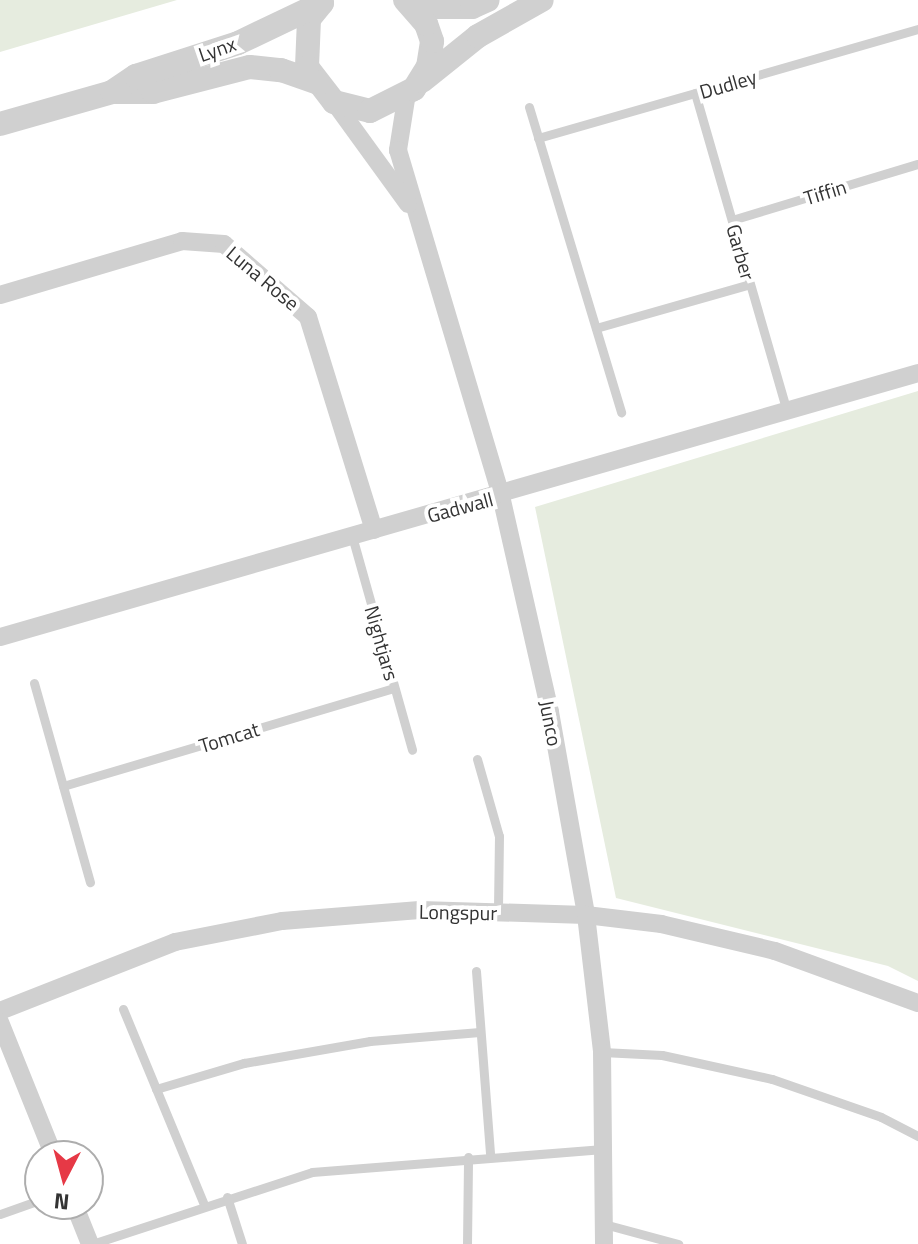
<!DOCTYPE html>
<style>
body{margin:0}
#map{position:relative;width:918px;height:1244px;overflow:hidden;background:#fff;font-family:"Titillium Web",sans-serif}
div>[style]{position:absolute}
[style*='--x']{left:calc(var(--x)*1px);top:calc(var(--y)*1px);width:calc(var(--w)*1px);rotate:calc(var(--a)*1deg)}
.green>*{inset:0;background:#e6ecdf}
.service>*{height:9px;margin:-4.5px;padding:0 4.5px;transform-origin:4.5px;border-radius:4.5px;background:#d0d0d0}
.minor>*{height:18px;margin:-9px;padding:0 9px;transform-origin:9px;border-radius:9px;background:#d0d0d0}
.tertiary>*{height:24px;margin:-12px;padding:0 12px;transform-origin:12px;border-radius:12px;background:#d0d0d0}
span{translate:-50% -50%;white-space:nowrap;text-align:center;line-height:1.15;-webkit-text-stroke:8px #fff;paint-order:stroke}
.street-label{font-size:20px;color:#333}
.north{position:absolute;left:24px;top:1140px;width:80px;height:80px;box-sizing:border-box;background:#fff;border:2px solid #adadad;border-radius:50%;rotate:186deg;font-size:22px;font-weight:700;line-height:32px;text-align:center;color:#333}
.north::after{content:'';display:block;margin:auto;width:28px;height:36px;background:#e63946;clip-path:polygon(50% 0,100% 100%,50% 72%,0 100%)}
</style>
<div id="map">
<div class="green">
<i style="clip-path:polygon(0 0,177px 0,0 52px)"></i>
<i style="clip-path:polygon(918px 391px,918px 981px,888px 966px,616px 898px,535px 507px)"></i>
</div>
<div class="service">
<i style="--x:695;--y:93;--w:331;--a:73.9"></i>
<i style="--x:529;--y:107;--w:319;--a:73.2"></i>
<i style="--x:538;--y:138;--w:395;--a:-16"></i>
<i style="--x:732;--y:220;--w:194;--a:-16.8"></i>
<i style="--x:596;--y:328;--w:160;--a:-15.9"></i>
<i style="--x:352;--y:536;--w:222;--a:74.3"></i>
<i style="--x:34;--y:683;--w:207;--a:74.3"></i>
<i style="--x:477;--y:759;--w:80;--a:74.1"></i>
<i style="--x:499;--y:836;--w:76;--a:90.8"></i>
<i style="--x:63;--y:786;--w:345;--a:-16.5"></i>
<i style="--x:476;--y:971;--w:185;--a:85.6"></i>
<i style="--x:123;--y:1009;--w:212;--a:67.5"></i>
<i style="--x:602;--y:1052;--w:60;--a:2.9"></i>
<i style="--x:662;--y:1055;--w:113;--a:12.3"></i>
<i style="--x:772;--y:1079;--w:115;--a:19.2"></i>
<i style="--x:881;--y:1117;--w:42;--a:27.2"></i>
<i style="--x:156;--y:1089;--w:92;--a:-16.5"></i>
<i style="--x:244;--y:1063;--w:128;--a:-9.9"></i>
<i style="--x:370;--y:1041;--w:110;--a:-4.7"></i>
<i style="--x:227;--y:1197;--w:49;--a:72.3"></i>
<i style="--x:0;--y:1214;--w:42;--a:-19.3"></i>
<i style="--x:604;--y:1224;--w:77;--a:15.1"></i>
<i style="--x:92;--y:1244;--w:231;--a:-18.1"></i>
<i style="--x:312;--y:1172;--w:292;--a:-4.5"></i>
<i style="--x:467;--y:1244;--w:87;--a:-89.3"></i>
</div>
<div class="minor">
<i style="--x:407;--y:93;--w:58;--a:99"></i>
<i style="--x:398;--y:150;--w:361;--a:73.4"></i>
<i style="--x:501;--y:496;--w:221;--a:77.2"></i>
<i style="--x:550;--y:712;--w:206;--a:79.9"></i>
<i style="--x:586;--y:915;--w:138;--a:83.3"></i>
<i style="--x:602;--y:1052;--w:192;--a:89.4"></i>
<i style="--x:334;--y:102;--w:126;--a:54"></i>
<i style="--x:0;--y:295;--w:190;--a:-16.5"></i>
<i style="--x:182;--y:241;--w:42;--a:4.1"></i>
<i style="--x:224;--y:244;--w:111;--a:41"></i>
<i style="--x:308;--y:317;--w:223;--a:72.8"></i>
<i style="--x:0;--y:637;--w:955;--a:-16.04"></i>
<i style="--x:0;--y:1011;--w:188;--a:-21.5"></i>
<i style="--x:175;--y:942;--w:109;--a:-11.1"></i>
<i style="--x:282;--y:921;--w:138;--a:-4.6"></i>
<i style="--x:420;--y:910;--w:166;--a:1.7"></i>
<i style="--x:586;--y:915;--w:76;--a:6.8"></i>
<i style="--x:661;--y:924;--w:117;--a:13.3"></i>
<i style="--x:775;--y:951;--w:152;--a:20"></i>
<i style="--x:0;--y:1022;--w:144;--a:68.1"></i>
<i style="--x:74;--y:1204;--w:43;--a:68.2"></i>
</div>
<div class="tertiary">
<i style="--x:416;--y:0;--w:19;--a:21"></i>
<i style="--x:434;--y:7;--w:38;--a:0"></i>
<i style="--x:472;--y:7;--w:17;--a:-24"></i>
<i style="--x:322;--y:3;--w:21;--a:129"></i>
<i style="--x:309;--y:19;--w:48;--a:92.4"></i>
<i style="--x:307;--y:67;--w:44;--a:52.4"></i>
<i style="--x:334;--y:102;--w:37;--a:14"></i>
<i style="--x:370;--y:111;--w:49;--a:-26.6"></i>
<i style="--x:414;--y:89;--w:26;--a:-58"></i>
<i style="--x:428;--y:67;--w:26;--a:-81"></i>
<i style="--x:432;--y:41;--w:18;--a:-109"></i>
<i style="--x:426;--y:24;--w:32;--a:-131"></i>
<i style="--x:422;--y:81;--w:72;--a:-38.8"></i>
<i style="--x:478;--y:36;--w:73;--a:-29.4"></i>
<i style="--x:112;--y:92;--w:41;--a:0"></i>
<i style="--x:153;--y:92;--w:100;--a:-14.5"></i>
<i style="--x:250;--y:67;--w:31;--a:6"></i>
<i style="--x:281;--y:70;--w:37;--a:19"></i>
<i style="--x:0;--y:124;--w:116;--a:-15.9"></i>
<i style="--x:112;--y:92;--w:29;--a:-34"></i>
<i style="--x:136;--y:76;--w:107;--a:-17.9"></i>
<i style="--x:238;--y:43;--w:93;--a:-25.5"></i>
</div>
<div class="street-label">
<span style="left:217px;top:49px;rotate:-19deg">Lynx</span>
<span style="left:728px;top:84px;rotate:-16deg">Dudley</span>
<span style="left:825px;top:192px;rotate:-17deg">Tiffin</span>
<span style="left:741px;top:252px;rotate:74deg">Garber</span>
<span style="left:263px;top:278px;rotate:40deg">Luna Rose</span>
<span style="left:460px;top:507px;rotate:-15deg">Gadwall</span>
<span style="left:382px;top:643px;rotate:74deg">Nightjars</span>
<span style="left:551px;top:723px;rotate:79deg">Junco</span>
<span style="left:229px;top:737px;rotate:-17deg">Tomcat</span>
<span style="left:458px;top:912px;rotate:1deg">Longspur</span>
</div>
<div class="north">N</div>
</div>
